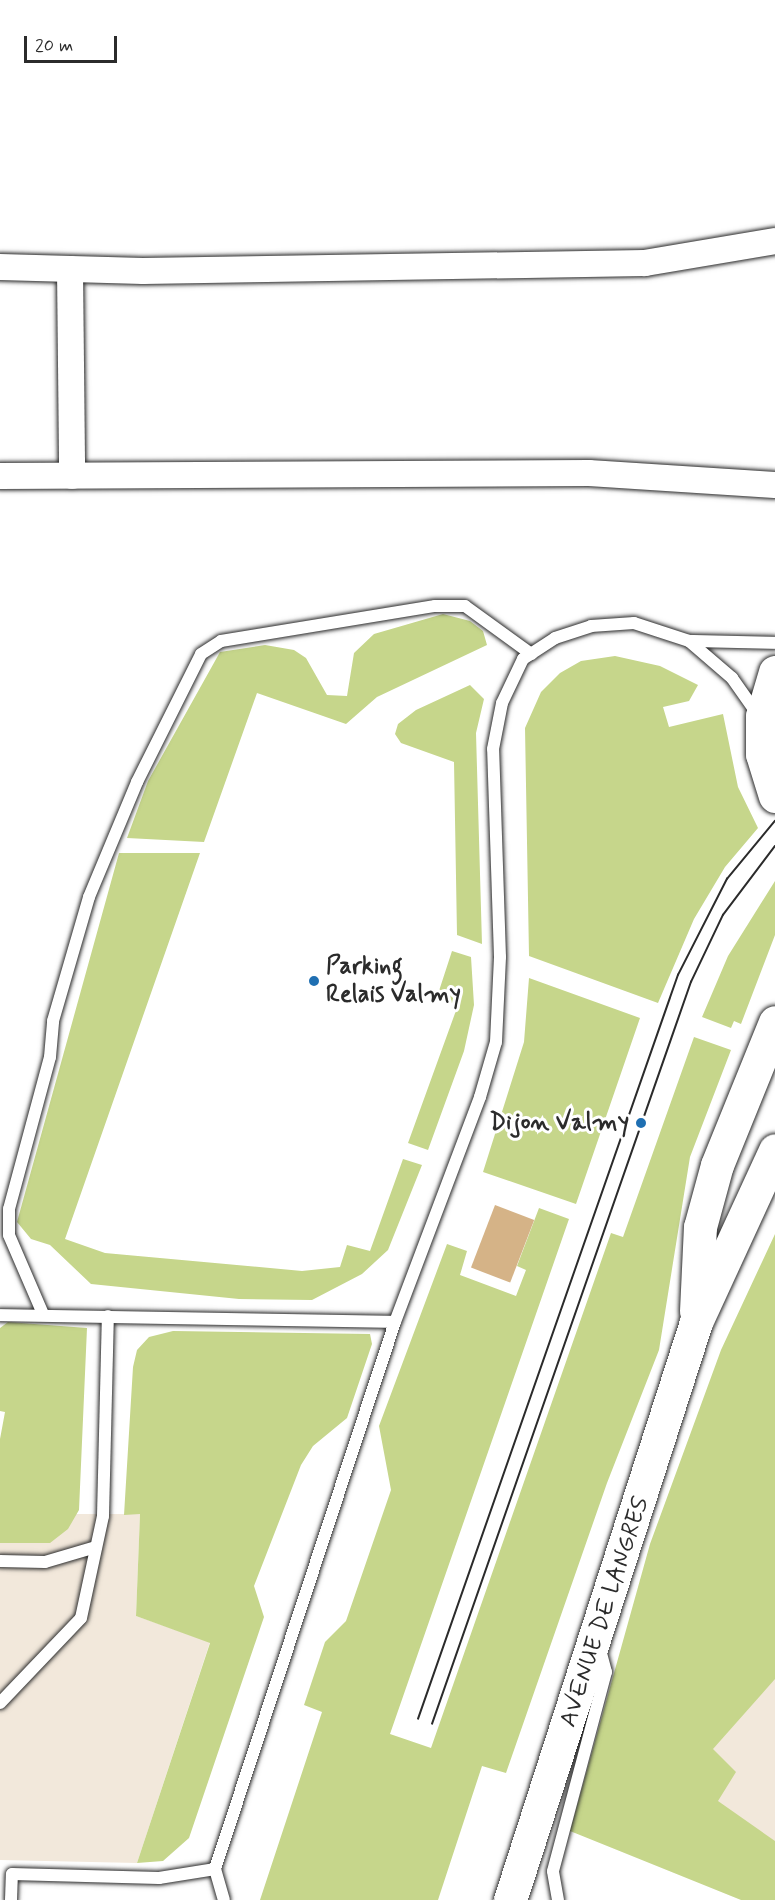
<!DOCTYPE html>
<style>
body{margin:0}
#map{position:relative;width:775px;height:1900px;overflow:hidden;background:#fff;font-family:Mynerve,sans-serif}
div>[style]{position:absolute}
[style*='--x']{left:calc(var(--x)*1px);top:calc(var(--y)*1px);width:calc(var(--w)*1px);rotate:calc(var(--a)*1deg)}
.built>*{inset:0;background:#f2e8db}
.green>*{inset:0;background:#c6d68b}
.building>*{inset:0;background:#d5b387;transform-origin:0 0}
.roads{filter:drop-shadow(0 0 2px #2b2b2b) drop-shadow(0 0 2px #2b2b2b)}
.lane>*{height:12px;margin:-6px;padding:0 6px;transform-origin:6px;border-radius:6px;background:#fff}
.street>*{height:26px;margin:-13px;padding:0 13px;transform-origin:13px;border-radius:13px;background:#fff}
.primary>*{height:33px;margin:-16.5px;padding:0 16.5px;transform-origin:16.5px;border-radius:16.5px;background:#fff}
.tram>*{height:1.5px;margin:-0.75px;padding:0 0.75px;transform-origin:0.75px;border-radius:0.75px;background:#2b2b2b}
.dots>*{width:16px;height:16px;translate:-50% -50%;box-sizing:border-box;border:3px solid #fff;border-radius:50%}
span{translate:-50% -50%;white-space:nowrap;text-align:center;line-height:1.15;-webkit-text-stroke:6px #fff;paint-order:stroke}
.poi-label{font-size:24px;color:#2b2b2b;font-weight:700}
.left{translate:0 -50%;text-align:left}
.right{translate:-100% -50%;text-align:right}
.street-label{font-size:24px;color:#2b2b2b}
.scale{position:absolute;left:24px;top:36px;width:93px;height:27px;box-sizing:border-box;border:3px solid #2b2b2b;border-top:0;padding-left:8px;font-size:18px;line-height:21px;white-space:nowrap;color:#2b2b2b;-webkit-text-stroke:4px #fff;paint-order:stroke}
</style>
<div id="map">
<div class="built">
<i style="clip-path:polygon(775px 1468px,775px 1890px,642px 1853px)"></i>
<i style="clip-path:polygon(19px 1514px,140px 1514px,136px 1616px,210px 1642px,137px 1863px,0 1860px,0 1537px)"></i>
</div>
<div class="green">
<i style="clip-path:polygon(443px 614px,470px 621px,483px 631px,487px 645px,377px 697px,346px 724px,257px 693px,204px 842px,127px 838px,148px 781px,220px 652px,265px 645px,294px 650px,306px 658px,327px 695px,347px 696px,354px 653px,374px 634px)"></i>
<i style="clip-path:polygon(615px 656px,660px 666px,698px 685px,689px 701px,663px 707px,669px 727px,723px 714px,738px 787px,758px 828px,725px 867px,694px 919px,658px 1003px,529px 956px,525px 728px,541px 692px,560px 673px,581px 661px)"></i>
<i style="clip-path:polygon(470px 685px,484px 699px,476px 733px,482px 944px,457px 935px,454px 762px,401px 743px,395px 734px,398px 724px,416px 710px)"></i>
<i style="clip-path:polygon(119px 853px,200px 853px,65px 1239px,105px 1253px,302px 1271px,340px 1267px,347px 1245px,370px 1251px,403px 1159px,422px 1165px,388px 1250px,362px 1274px,312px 1300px,239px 1299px,91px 1284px,50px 1245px,31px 1239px,17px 1222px)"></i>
<i style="clip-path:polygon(775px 881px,775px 935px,741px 1024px,734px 1021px,731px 1028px,702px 1017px,728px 956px)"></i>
<i style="clip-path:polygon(452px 951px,471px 957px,474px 1005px,464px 1051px,428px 1150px,408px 1143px,458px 1005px,437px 997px)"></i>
<i style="clip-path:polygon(529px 978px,640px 1018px,576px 1204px,483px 1172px,524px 1042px)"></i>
<i style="clip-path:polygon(694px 1037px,731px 1050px,690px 1157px,659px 1350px,607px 1483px,506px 1773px,482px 1766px,438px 1900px,260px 1900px,322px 1712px,304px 1705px,325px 1642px,346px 1621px,391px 1490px,379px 1426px,447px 1244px,467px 1251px,460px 1275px,516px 1296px,526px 1270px,517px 1266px,539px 1208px,569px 1219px,390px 1734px,431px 1748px,611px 1233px,623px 1237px)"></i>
<i style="clip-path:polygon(775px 1234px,775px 1679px,713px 1749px,736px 1772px,718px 1801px,775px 1841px,775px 1900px,741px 1900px,570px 1831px,650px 1544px,721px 1350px)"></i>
<i style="clip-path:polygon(8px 1322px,87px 1328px,79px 1510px,68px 1529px,50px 1543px,0 1543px,0 1439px,5px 1412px,0 1411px,0 1328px)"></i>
<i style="clip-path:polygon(173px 1331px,370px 1334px,372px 1344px,347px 1418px,313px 1446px,301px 1465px,254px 1586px,264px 1617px,189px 1838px,163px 1861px,137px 1863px,210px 1643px,136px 1616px,140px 1514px,124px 1515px,133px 1367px,137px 1350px,149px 1337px)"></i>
</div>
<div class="building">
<i style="left:495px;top:1205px;width:42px;height:67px;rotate:21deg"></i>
</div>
<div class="roads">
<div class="lane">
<i style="--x:689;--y:641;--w:86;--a:1.3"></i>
<i style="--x:43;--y:1314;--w:86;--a:-113.3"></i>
<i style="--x:9;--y:1235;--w:26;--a:-90"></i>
<i style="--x:9;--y:1209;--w:157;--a:-74.9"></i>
<i style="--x:50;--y:1057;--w:36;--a:-85"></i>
<i style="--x:53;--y:1021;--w:129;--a:-73.8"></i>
<i style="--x:89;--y:897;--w:125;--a:-67.3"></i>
<i style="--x:137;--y:782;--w:143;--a:-63.4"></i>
<i style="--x:201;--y:654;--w:24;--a:-33"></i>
<i style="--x:221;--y:641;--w:217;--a:-9.3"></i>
<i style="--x:435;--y:606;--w:30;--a:0"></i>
<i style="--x:465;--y:606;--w:82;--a:36"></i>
<i style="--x:0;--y:1315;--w:395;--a:1"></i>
<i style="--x:0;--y:1561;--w:45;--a:1.3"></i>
<i style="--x:45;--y:1562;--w:53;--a:-16.4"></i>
<i style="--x:0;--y:1703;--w:117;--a:-46.4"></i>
<i style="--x:81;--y:1618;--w:104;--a:-77.8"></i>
<i style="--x:103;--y:1516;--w:200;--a:-88.6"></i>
<i style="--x:215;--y:1869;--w:32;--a:74"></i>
<i style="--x:11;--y:1900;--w:26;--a:-88"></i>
<i style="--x:12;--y:1874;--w:147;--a:1.6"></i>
<i style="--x:159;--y:1878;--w:57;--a:-9.1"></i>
<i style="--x:215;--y:1869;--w:576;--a:-71.79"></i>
<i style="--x:395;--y:1322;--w:241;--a:-69.3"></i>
<i style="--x:480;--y:1097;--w:57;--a:-73.8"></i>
<i style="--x:496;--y:1042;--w:85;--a:-87.3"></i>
<i style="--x:500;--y:957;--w:208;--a:-91.9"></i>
<i style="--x:493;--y:749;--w:47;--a:-78.9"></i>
<i style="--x:502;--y:703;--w:49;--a:-64.5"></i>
<i style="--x:523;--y:659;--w:38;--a:-33"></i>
<i style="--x:555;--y:638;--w:38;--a:-18"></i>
<i style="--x:591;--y:626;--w:43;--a:-4"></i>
<i style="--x:634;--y:623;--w:58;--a:18.1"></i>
<i style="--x:689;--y:641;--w:57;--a:40.7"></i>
<i style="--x:732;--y:678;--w:45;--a:54.9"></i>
<i style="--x:558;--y:1900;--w:29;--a:-100"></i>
<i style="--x:553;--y:1871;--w:206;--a:-75.1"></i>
<i style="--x:606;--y:1672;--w:27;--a:-105"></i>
</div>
<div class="street">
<i style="--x:0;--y:267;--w:143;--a:1.6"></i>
<i style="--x:143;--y:271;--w:502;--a:-0.91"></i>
<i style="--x:645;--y:263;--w:132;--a:-9.6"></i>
<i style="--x:70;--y:269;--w:207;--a:89.4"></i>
<i style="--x:0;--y:476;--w:589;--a:-0.29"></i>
<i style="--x:589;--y:473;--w:186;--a:3.7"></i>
</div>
<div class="primary">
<i style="--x:775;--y:672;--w:46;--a:106.5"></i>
<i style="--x:762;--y:716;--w:38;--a:90"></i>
<i style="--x:762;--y:754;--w:44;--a:72.8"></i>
<i style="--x:696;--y:1311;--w:84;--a:-87.3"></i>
<i style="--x:700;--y:1227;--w:64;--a:-74.7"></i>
<i style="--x:717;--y:1165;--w:154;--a:-67.9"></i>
<i style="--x:510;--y:1900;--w:607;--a:-72.16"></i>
<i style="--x:696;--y:1322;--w:189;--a:-65.3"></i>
</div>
</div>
<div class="tram">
<i style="--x:418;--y:1719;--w:788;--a:-70.74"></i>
<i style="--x:678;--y:975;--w:108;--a:-63"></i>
<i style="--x:727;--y:879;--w:75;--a:-50.4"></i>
<i style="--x:432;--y:1724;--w:786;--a:-70.76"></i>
<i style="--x:691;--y:982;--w:74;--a:-64.5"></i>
<i style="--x:723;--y:915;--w:86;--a:-53"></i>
</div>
<div class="dots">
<i style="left:314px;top:981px;background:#1f6fb2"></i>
<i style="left:641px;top:1123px;background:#1f6fb2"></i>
</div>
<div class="poi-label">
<span class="left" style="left:326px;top:981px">Parking<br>Relais Valmy</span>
<span class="right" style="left:629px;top:1123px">Dijon Valmy</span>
</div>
<div class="street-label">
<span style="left:605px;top:1612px;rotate:-72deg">AVENUE DE LANGRES</span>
</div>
<div class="scale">20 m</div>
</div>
